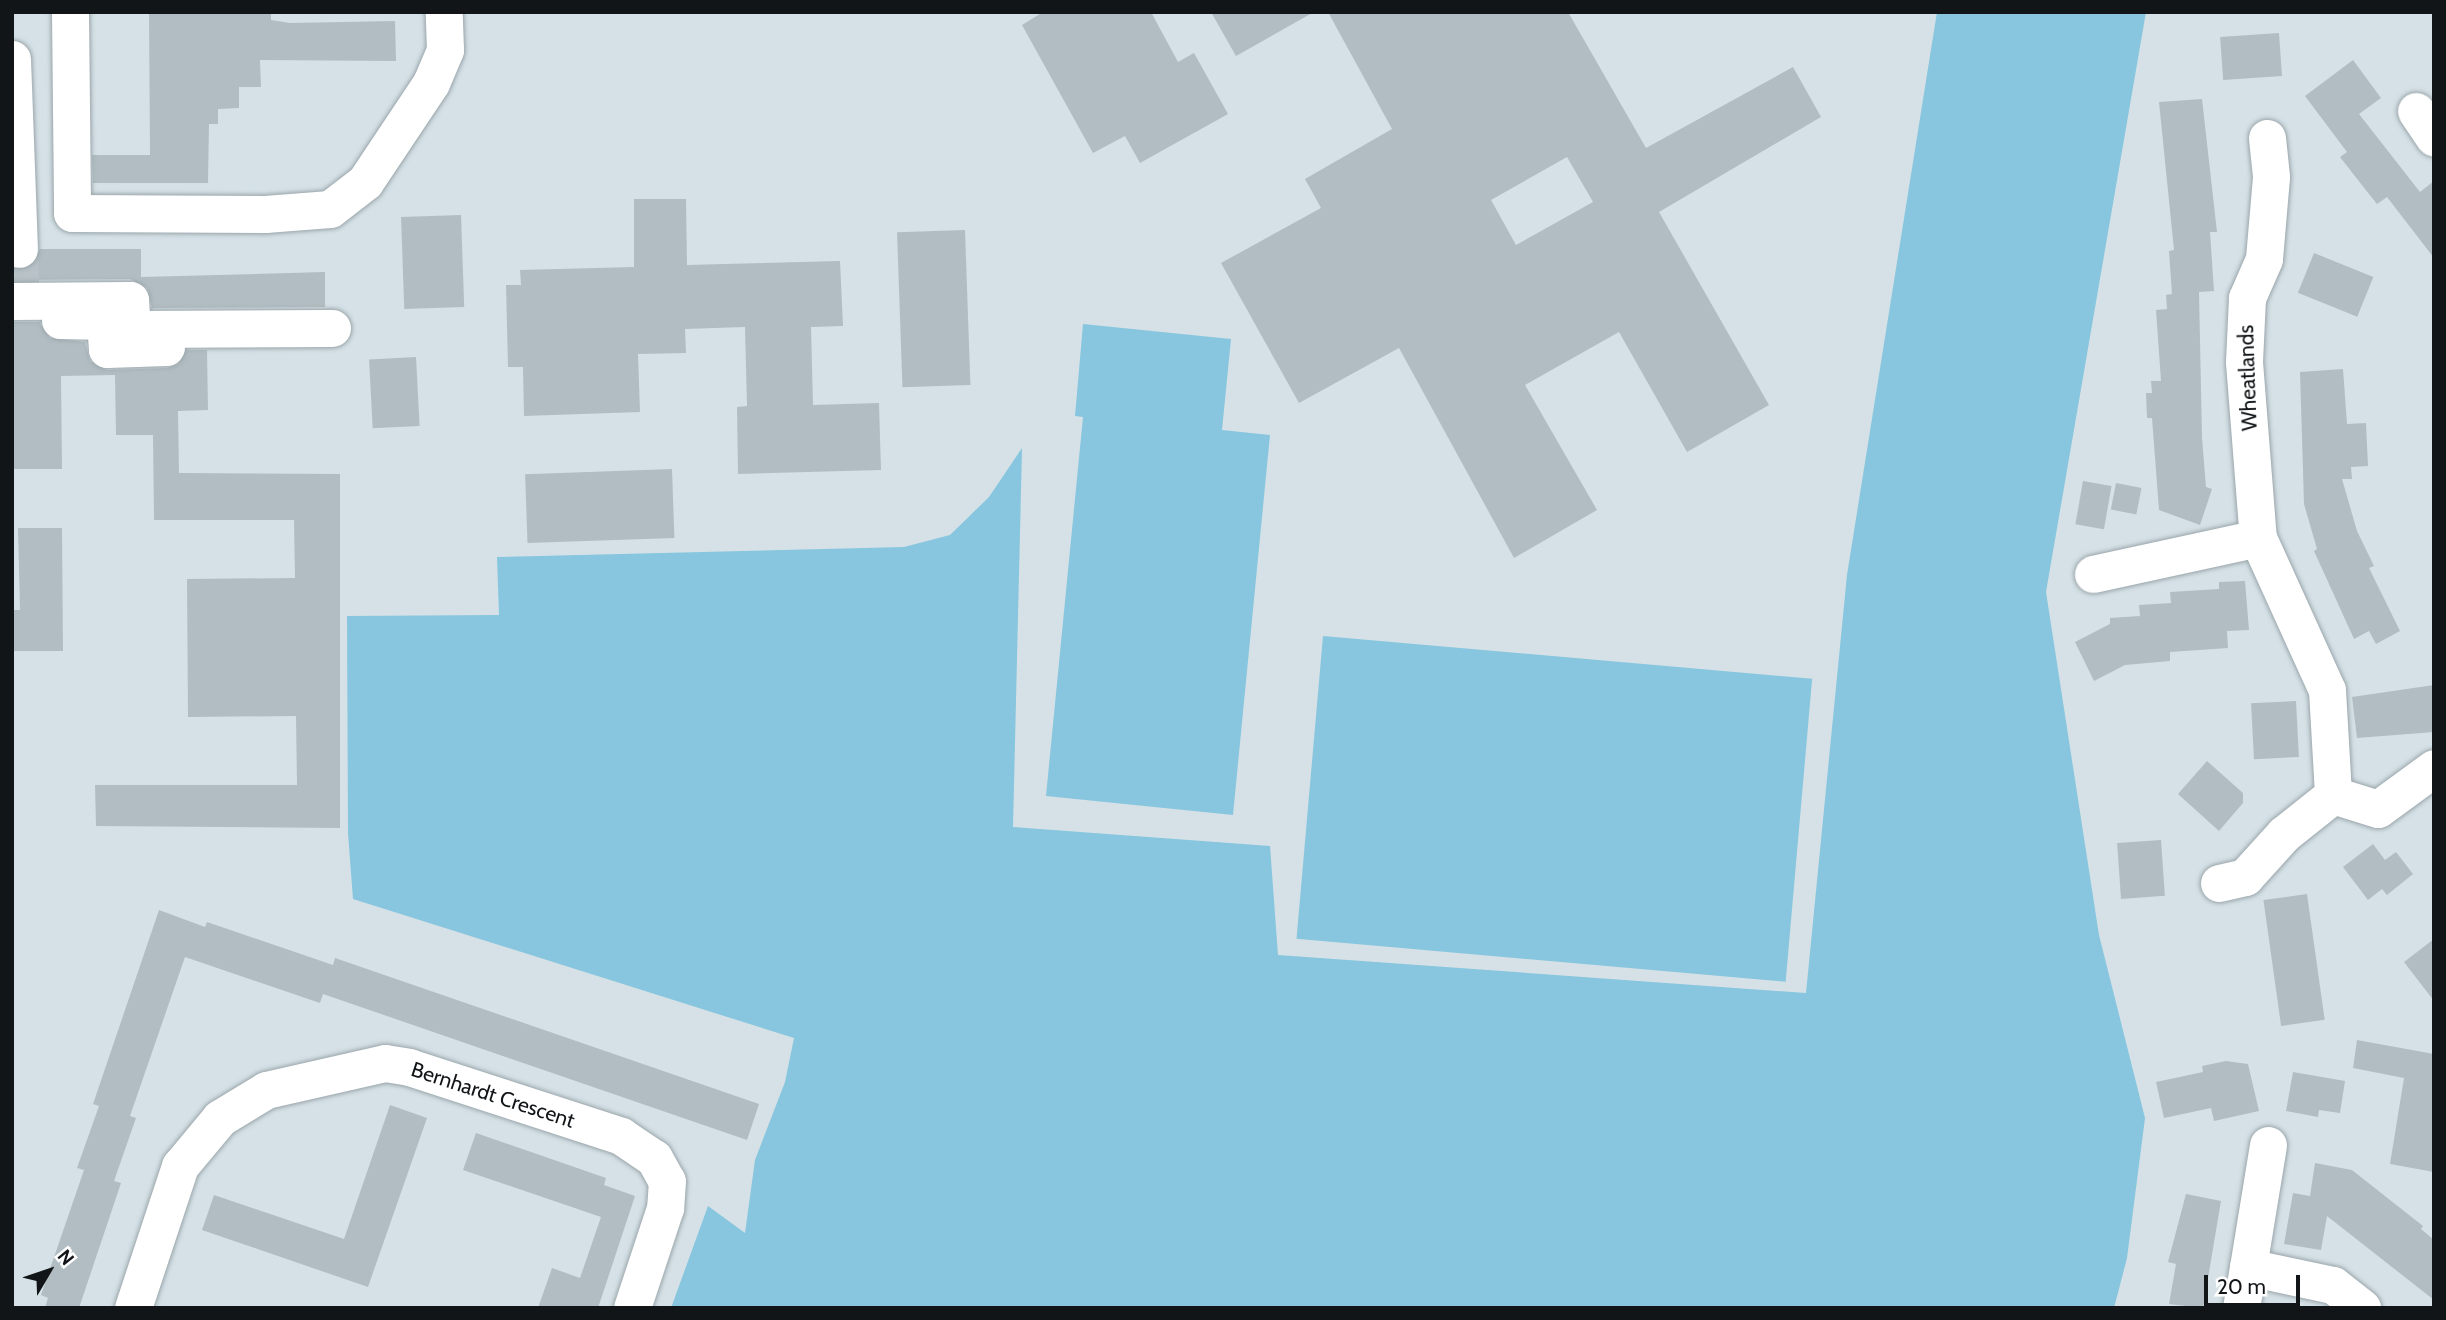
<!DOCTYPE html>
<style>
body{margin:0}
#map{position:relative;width:2446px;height:1320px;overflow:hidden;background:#d5e1e6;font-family:Cabin,sans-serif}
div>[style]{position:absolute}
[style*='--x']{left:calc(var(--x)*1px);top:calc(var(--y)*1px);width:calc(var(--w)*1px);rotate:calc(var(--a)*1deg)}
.green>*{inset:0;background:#87c6de;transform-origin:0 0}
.building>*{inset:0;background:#b1bdc2;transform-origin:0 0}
.minor-tunnel>*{height:37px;margin-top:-18.5px;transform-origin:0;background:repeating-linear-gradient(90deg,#b8c2c7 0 37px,transparent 0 55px)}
.roads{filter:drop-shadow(0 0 2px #9aa6ab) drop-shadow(0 0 2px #9aa6ab)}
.minor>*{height:37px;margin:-18.5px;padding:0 18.5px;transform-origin:18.5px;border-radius:18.5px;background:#fff}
span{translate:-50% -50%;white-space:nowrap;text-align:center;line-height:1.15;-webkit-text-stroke:5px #fff;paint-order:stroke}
.street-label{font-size:21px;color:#111517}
.frame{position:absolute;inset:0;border:14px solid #111517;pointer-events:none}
.north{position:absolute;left:14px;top:1236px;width:70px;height:70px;-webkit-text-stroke:5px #fff;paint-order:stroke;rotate:51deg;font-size:19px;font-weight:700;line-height:28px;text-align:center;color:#111517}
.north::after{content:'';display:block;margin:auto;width:24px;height:32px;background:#111517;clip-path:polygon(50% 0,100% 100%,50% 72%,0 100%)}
.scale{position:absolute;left:2204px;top:1275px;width:96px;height:32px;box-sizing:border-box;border:4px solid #111517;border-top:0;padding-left:9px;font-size:21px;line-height:24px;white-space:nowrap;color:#111517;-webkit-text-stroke:5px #fff;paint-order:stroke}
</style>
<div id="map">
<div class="green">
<i style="clip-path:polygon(1937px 12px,2146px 12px,2046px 592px,2099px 935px,2145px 1118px,2127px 1258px,2114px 1308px,671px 1308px,708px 1206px,745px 1233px,755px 1160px,785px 1082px,794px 1038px,353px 899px,348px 833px,347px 616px,499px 615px,497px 557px,904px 547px,950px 535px,989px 497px,1022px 448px,1013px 827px,1270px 846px,1278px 955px,1806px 993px,1847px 575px)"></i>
<i style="clip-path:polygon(1083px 324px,1231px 339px,1222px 430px,1270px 435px,1233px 815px,1046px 796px,1083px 417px,1075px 416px)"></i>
<i style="left:1323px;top:636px;width:491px;height:304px;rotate:5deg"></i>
</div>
<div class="building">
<i style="clip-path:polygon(149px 12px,271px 12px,271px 20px,290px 23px,395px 21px,396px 61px,260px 60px,261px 87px,239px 87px,239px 108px,218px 109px,218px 124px,209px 124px,208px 183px,93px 183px,92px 155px,150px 155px)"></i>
<i style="clip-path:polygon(1043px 12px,1151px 12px,1178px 62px,1194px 53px,1228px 114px,1140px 163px,1125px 136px,1093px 153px,1022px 25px)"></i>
<i style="clip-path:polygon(1211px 12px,1314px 12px,1236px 56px)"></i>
<i style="clip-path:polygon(evenodd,1328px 12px,1568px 12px,1646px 148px,1793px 67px,1821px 117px,1659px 212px,1769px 405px,1687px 452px,1619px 332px,1525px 385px,1597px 510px,1514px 558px,1399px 348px,1299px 403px,1221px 263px,1321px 208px,1305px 179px,1392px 129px,1328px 12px,1567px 157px,1593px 202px,1516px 245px,1491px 200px,1567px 157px)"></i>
<i style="left:2279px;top:33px;width:43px;height:59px;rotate:86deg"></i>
<i style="clip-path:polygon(2353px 60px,2381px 98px,2359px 114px,2420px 192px,2434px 181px,2434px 258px,2387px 197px,2377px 204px,2365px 189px,2340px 157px,2347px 152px,2305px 96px)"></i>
<i style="clip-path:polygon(2202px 99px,2217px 232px,2210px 232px,2214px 291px,2199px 292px,2202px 438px,2206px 487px,2212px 489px,2200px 525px,2159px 510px,2152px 418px,2147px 418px,2146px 393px,2152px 393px,2151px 381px,2161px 381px,2156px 310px,2167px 309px,2166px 295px,2172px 294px,2169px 251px,2174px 250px,2159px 102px)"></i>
<i style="clip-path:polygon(634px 199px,686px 199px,687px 265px,840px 261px,843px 326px,811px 327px,813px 405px,879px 403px,881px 470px,738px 474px,737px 407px,747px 406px,745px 327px,685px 329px,686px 353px,638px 354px,640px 412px,524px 416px,523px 367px,508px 367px,506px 285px,521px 285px,520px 270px,634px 267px)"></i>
<i style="left:461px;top:215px;width:92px;height:60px;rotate:88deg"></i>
<i style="left:965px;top:230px;width:155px;height:68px;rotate:88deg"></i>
<i style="clip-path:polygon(40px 249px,141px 249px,141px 277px,325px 272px,325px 307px,152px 308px,147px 288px,130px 279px,12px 280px,12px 268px,31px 266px)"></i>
<i style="left:2314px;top:253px;width:64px;height:43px;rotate:22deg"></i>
<i style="clip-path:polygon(12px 322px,39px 322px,50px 338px,85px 342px,90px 361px,107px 370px,167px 368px,178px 364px,186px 350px,207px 350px,208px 410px,178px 411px,179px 473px,340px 474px,340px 828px,96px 826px,95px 785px,297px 785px,296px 716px,188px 717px,187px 579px,295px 578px,294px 520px,154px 520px,153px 435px,116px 435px,115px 375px,61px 376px,62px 469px,12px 469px)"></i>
<i style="left:416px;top:357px;width:69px;height:47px;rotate:87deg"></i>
<i style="clip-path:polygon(2343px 369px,2347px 424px,2366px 423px,2368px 466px,2351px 467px,2352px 479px,2342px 479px,2357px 531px,2374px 566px,2369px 568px,2400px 631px,2376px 644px,2369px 631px,2354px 639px,2314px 551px,2317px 549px,2304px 504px,2300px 372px)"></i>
<i style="left:672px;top:469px;width:69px;height:147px;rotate:88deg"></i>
<i style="left:2083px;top:481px;width:29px;height:44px;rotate:10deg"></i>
<i style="left:2116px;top:483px;width:26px;height:27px;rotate:11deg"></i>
<i style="clip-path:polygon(18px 528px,62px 528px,63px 651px,12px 651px,12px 610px,20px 610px)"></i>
<i style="clip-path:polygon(2245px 581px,2249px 630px,2227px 631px,2228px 648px,2170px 652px,2170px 661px,2125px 665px,2094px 681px,2075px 642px,2110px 624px,2110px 618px,2140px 616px,2139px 605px,2171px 603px,2170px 592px,2219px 589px,2219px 582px)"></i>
<i style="clip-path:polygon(2434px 685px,2434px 732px,2357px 738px,2352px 697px)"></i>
<i style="left:2296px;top:701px;width:56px;height:45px;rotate:87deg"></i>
<i style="clip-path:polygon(2207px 761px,2243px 793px,2243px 803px,2219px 831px,2178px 794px)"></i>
<i style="left:2161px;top:840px;width:56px;height:44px;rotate:86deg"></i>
<i style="clip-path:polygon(2373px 844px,2385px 860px,2396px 852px,2413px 874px,2387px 895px,2382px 889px,2368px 900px,2343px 867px)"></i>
<i style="left:2307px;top:894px;width:127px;height:44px;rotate:82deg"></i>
<i style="clip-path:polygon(159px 910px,205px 927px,207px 922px,333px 965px,335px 958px,759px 1104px,747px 1140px,323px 994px,320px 1003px,185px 957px,130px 1116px,136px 1118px,114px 1181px,121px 1183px,79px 1308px,45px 1308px,48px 1298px,41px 1295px,84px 1170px,77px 1168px,99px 1106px,93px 1104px)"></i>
<i style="clip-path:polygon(2434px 939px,2434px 1001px,2404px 962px)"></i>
<i style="clip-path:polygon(2357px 1040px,2434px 1054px,2434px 1172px,2390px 1164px,2404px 1078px,2353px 1068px)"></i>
<i style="clip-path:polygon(2226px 1061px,2248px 1064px,2259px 1111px,2214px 1121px,2211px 1108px,2164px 1118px,2156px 1082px,2203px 1072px,2202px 1066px)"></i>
<i style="clip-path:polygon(2293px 1072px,2345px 1081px,2340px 1113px,2319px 1110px,2318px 1117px,2286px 1111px)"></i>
<i style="clip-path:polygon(390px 1105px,427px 1118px,368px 1287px,202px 1230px,214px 1195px,344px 1239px)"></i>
<i style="clip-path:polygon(476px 1133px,606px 1178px,604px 1185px,635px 1196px,598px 1308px,538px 1308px,552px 1268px,580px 1278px,601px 1217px,463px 1170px)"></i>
<i style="clip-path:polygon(2315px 1163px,2352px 1170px,2423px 1226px,2421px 1229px,2434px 1240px,2434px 1300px,2327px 1216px,2321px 1250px,2284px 1244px,2293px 1193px,2310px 1196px)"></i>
<i style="clip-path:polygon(2186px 1194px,2221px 1201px,2203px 1308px,2169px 1304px,2176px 1264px,2168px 1262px)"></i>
</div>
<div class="minor-tunnel">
<i style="--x:19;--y:249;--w:42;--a:87.3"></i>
</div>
<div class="roads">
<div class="minor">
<i style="--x:70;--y:12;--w:201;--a:89.4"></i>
<i style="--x:72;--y:213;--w:193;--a:0.3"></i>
<i style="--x:265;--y:214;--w:65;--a:-4.4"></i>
<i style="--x:330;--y:209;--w:44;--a:-37.6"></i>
<i style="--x:365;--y:182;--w:119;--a:-56.3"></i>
<i style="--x:431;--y:83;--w:36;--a:-67"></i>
<i style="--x:445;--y:50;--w:38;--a:-92"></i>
<i style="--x:12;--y:59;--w:190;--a:87.9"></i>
<i style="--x:2416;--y:111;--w:32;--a:56"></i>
<i style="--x:2267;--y:138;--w:39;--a:84"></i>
<i style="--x:2271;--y:177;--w:82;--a:94.9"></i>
<i style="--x:2264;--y:259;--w:43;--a:113.6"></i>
<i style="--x:2247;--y:298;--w:64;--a:92.7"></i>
<i style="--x:2244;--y:362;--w:177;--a:85.5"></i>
<i style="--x:2258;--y:538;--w:167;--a:65.6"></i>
<i style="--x:2327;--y:690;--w:105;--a:86.7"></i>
<i style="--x:12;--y:301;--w:118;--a:-0.5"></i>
<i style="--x:130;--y:300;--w:29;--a:86"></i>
<i style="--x:132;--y:329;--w:200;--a:-0.3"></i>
<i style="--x:60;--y:320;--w:45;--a:1.3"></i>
<i style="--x:105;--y:321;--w:28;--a:86"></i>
<i style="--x:107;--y:349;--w:59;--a:-1.9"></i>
<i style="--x:2093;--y:574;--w:169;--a:-12.3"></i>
<i style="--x:2219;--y:883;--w:27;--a:-13"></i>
<i style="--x:2245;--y:877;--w:58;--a:-47.8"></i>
<i style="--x:2284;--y:834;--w:63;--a:-38.5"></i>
<i style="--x:2333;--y:795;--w:47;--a:17.3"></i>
<i style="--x:2378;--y:809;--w:69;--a:-36.2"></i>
<i style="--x:2268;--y:1145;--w:124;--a:99.3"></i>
<i style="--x:2248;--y:1267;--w:87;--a:12"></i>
<i style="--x:2333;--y:1285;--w:37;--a:38"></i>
<i style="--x:133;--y:1308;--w:150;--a:-71.7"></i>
<i style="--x:180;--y:1166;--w:62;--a:-50.2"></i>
<i style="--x:220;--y:1118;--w:54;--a:-31.3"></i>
<i style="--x:266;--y:1090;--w:122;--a:-12.8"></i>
<i style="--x:385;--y:1063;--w:24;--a:9"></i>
<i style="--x:409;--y:1067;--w:223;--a:18"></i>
<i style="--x:621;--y:1136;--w:40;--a:34"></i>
<i style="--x:654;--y:1158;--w:26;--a:61"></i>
<i style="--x:667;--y:1181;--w:27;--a:94"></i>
<i style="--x:665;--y:1208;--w:105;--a:108.3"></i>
<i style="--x:2241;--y:1308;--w:42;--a:-80.3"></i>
</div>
</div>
<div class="street-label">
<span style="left:2248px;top:378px;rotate:-92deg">Wheatlands</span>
<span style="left:493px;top:1095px;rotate:18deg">Bernhardt Crescent</span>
</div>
<div class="frame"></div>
<div class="north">N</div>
<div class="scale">20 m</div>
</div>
